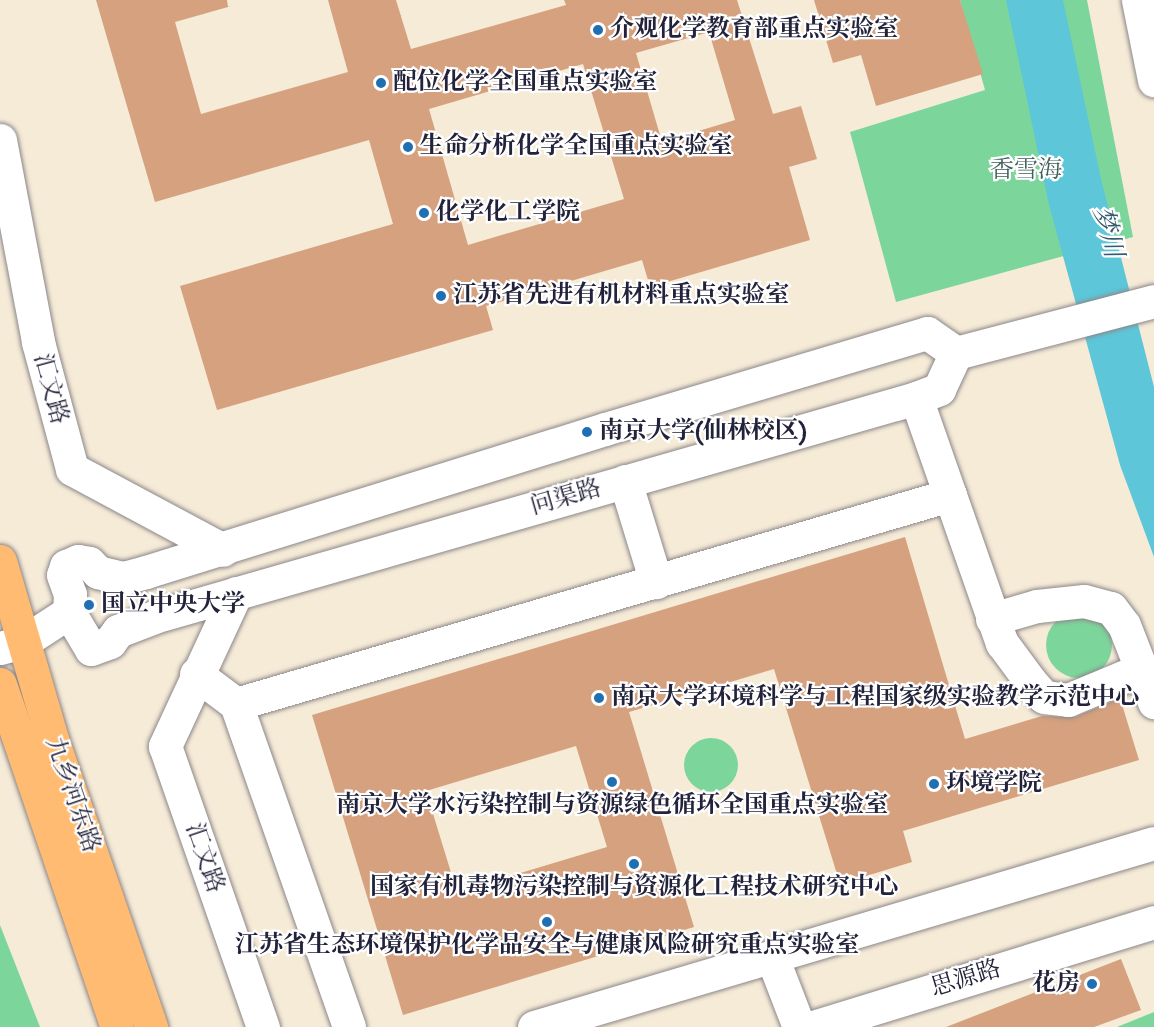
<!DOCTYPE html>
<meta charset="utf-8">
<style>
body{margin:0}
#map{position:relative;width:1154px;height:1027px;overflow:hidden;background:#f5ebd7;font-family:"IM FELL DW Pica","Noto Serif SC",serif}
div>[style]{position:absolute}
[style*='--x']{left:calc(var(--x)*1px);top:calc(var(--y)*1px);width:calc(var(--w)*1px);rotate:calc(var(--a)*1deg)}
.green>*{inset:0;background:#7cd69c}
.round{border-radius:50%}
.water>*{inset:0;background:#5dc6d9}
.building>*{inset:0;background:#d5a17e}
.roads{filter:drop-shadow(0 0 2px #8c8689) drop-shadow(0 0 2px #8c8689)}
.minor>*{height:33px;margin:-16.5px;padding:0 16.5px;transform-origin:16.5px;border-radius:16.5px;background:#fff}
.major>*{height:33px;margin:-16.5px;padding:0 16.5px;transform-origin:16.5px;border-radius:16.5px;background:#ffbb71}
.dots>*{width:16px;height:16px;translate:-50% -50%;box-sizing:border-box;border:3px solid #fff;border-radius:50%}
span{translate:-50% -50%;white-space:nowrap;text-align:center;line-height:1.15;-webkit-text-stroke:4.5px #fff;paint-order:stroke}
.poi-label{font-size:24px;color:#22223b;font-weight:700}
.left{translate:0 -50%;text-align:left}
.right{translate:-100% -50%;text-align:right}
.park-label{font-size:24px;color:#42615d}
.street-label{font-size:24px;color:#22223b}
.water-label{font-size:26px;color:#375b72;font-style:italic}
</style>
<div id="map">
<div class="green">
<i style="clip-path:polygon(960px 0,1087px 0,1133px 237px,896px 302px,850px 132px,985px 90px)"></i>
<i class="round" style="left:1046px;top:612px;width:66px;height:66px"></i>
<i class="round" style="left:684px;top:738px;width:54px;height:54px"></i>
<i style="clip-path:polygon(0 925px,40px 1027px,0 1027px)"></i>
<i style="clip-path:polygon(1154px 1012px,1154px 1027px,1117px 1027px)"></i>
</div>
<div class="water">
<i style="clip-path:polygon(1006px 0,1063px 0,1101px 179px,1154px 387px,1154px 557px,1120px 465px,1049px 205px)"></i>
</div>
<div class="building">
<i style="clip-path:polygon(evenodd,96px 0,227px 0,228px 7px,175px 22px,201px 114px,348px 72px,328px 0,396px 0,411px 49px,566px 5px,564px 0,737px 0,773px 114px,801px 106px,817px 159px,789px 167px,810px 240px,650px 287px,642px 260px,486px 306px,493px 330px,217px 410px,180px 286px,393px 224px,369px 140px,155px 202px,96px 0,709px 32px,735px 120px,662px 142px,636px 53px,709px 32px,96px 0,583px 64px,624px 199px,468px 245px,429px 109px,583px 64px)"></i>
<i style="clip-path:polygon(814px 0,960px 0,983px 74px,876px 106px,861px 55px,833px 63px)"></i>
<i style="clip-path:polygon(evenodd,905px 537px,965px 739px,1042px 716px,1075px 717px,1120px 698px,1139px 760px,903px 831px,912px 862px,840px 884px,774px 669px,629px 712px,694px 927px,403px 1015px,312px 715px,905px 537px,576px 746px,607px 847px,457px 892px,426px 791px,576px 746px)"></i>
<i style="clip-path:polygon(1121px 959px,1141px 1010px,1094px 1027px,946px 1027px)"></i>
</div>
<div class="roads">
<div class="minor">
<i style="--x:1138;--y:0;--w:82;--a:78.7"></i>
<i style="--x:0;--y:140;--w:206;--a:79.3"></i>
<i style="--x:38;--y:342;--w:131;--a:75"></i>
<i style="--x:72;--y:469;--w:171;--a:28.2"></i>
<i style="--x:956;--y:353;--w:35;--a:-145"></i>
<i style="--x:927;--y:333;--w:336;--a:163.4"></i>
<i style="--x:605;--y:429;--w:481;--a:162.7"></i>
<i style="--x:146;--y:572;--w:24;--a:165"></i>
<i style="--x:123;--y:578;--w:26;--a:-167"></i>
<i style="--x:98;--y:572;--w:13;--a:-135"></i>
<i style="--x:89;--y:563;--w:11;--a:-170"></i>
<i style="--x:78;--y:561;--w:13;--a:157"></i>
<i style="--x:66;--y:566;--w:9;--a:108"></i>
<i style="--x:63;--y:575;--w:20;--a:70"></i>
<i style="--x:70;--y:594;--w:18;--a:93"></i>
<i style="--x:69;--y:612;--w:43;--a:59.3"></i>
<i style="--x:91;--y:649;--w:20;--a:-20"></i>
<i style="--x:110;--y:642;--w:14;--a:-54"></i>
<i style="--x:118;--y:631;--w:39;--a:-21"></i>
<i style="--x:154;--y:617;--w:793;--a:-16.03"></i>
<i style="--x:916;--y:398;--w:25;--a:-21"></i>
<i style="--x:939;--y:389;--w:40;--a:-65"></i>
<i style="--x:956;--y:353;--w:205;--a:-14.7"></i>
<i style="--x:916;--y:398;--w:260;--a:70.7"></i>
<i style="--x:1002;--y:643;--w:47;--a:53.6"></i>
<i style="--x:1030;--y:681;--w:21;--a:49"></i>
<i style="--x:1044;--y:697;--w:24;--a:7"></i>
<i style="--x:1068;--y:700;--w:80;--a:-22.7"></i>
<i style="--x:625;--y:481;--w:106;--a:72.9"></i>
<i style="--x:236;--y:593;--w:169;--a:114.9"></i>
<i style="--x:165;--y:746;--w:298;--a:70.8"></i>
<i style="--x:992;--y:619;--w:47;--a:-16.1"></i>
<i style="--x:1037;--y:606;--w:47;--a:-6.1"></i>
<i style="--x:1084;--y:601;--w:28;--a:15"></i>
<i style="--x:1111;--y:608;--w:21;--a:53"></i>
<i style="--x:1124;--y:625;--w:83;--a:68.7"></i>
<i style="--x:0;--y:648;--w:24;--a:-15"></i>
<i style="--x:23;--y:642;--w:55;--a:-33.1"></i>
<i style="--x:196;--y:674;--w:50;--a:36.9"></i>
<i style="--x:236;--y:704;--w:342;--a:70.7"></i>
<i style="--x:236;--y:704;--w:744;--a:-16.32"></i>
<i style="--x:772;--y:957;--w:75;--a:68.9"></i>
<i style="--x:534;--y:1027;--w:647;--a:-16.53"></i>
<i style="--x:813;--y:1027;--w:357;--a:-17.1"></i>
</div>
<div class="major">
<i style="--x:0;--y:561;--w:185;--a:73.7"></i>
<i style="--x:52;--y:739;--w:305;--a:71"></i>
<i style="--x:0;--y:684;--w:362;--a:71.2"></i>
</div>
</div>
<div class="dots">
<i style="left:598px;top:30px;background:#1f6fb2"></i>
<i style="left:381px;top:83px;background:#1f6fb2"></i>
<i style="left:408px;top:147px;background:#1f6fb2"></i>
<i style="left:424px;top:213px;background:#1f6fb2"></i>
<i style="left:441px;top:296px;background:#1f6fb2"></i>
<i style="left:587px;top:432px;background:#1f6fb2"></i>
<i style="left:89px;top:605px;background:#1f6fb2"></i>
<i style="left:599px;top:698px;background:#1f6fb2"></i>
<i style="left:612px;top:782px;background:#1f6fb2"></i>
<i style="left:934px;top:784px;background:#1f6fb2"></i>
<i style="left:634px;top:864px;background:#1f6fb2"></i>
<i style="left:547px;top:922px;background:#1f6fb2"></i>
<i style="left:1092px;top:984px;background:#1f6fb2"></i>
</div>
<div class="poi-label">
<span class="left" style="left:610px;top:30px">介观化学教育部重点实验室</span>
<span class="left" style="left:393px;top:83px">配位化学全国重点实验室</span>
<span class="left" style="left:420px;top:147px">生命分析化学全国重点实验室</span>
<span class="left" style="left:436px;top:213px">化学化工学院</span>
<span class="left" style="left:453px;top:296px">江苏省先进有机材料重点实验室</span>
<span class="left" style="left:599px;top:432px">南京大学(仙林校区)</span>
<span class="left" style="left:101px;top:605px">国立中央大学</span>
<span class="left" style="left:611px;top:698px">南京大学环境科学与工程国家级实验教学示范中心</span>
<span class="left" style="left:946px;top:784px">环境学院</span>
<span style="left:612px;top:806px">南京大学水污染控制与资源绿色循环全国重点实验室</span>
<span style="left:634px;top:888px">国家有机毒物污染控制与资源化工程技术研究中心</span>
<span style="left:547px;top:946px">江苏省生态环境保护化学品安全与健康风险研究重点实验室</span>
<span class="right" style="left:1080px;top:984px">花房</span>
</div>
<div class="park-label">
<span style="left:1026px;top:171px">香雪海</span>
</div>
<div class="street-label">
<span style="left:50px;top:389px;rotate:75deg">汇文路</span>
<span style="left:566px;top:498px;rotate:-16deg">问渠路</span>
<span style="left:72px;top:795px;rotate:71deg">九乡河东路</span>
<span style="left:204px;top:858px;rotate:71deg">汇文路</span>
<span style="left:966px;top:979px;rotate:-17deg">思源路</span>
</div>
<div class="water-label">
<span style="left:1107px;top:232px;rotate:75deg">梦川</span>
</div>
</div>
